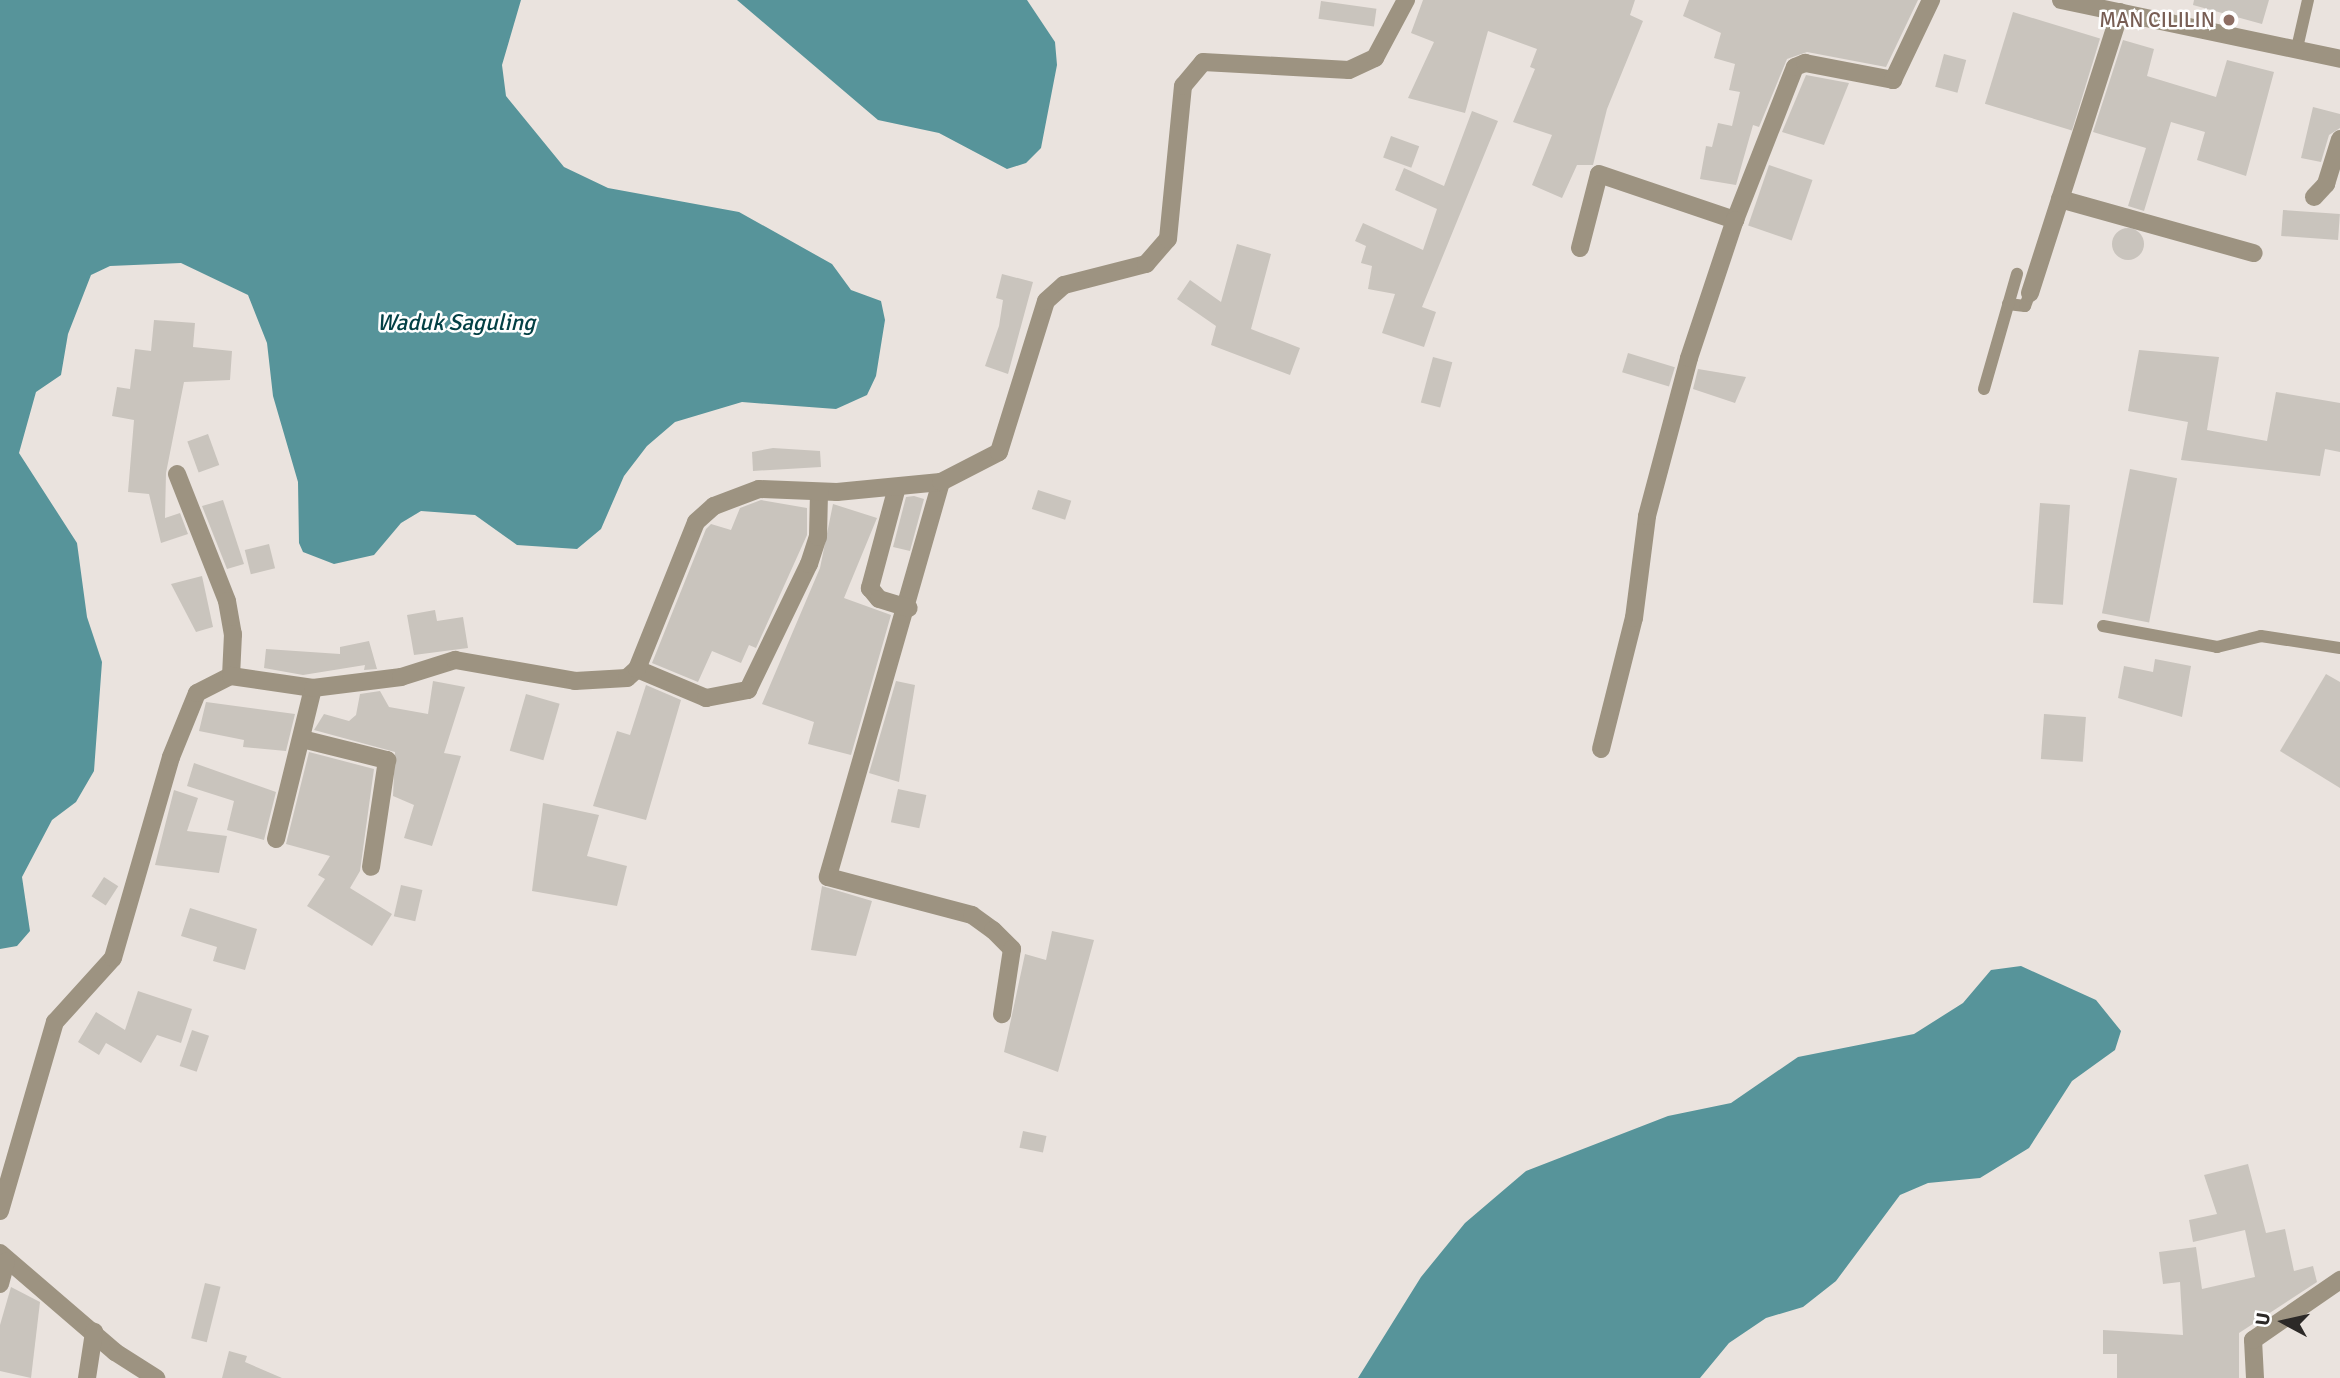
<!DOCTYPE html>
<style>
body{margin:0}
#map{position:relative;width:2340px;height:1378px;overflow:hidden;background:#eae3de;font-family:Signika,sans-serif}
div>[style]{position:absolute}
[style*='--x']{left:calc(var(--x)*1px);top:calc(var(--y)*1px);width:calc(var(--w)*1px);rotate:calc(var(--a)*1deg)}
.water>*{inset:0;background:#57949a}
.building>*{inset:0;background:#c9c4bd;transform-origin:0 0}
.round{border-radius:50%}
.lane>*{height:12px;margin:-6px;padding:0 6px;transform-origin:6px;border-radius:6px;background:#9d9381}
.street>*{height:18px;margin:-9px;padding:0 9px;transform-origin:9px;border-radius:9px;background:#9d9381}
.dots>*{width:19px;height:19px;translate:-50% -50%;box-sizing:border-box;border:4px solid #fff;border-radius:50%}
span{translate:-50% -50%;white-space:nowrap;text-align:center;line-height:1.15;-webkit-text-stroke:5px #fff;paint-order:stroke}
.education-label{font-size:21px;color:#785e54}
.right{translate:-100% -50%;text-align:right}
.water-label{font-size:23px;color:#034045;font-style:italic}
.north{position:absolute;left:2249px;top:1287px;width:70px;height:70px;-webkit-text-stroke:5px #fff;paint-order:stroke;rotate:278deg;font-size:19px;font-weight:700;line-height:28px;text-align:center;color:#2c2927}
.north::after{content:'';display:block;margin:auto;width:24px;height:32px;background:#2c2927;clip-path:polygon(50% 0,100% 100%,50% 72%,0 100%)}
</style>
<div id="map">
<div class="water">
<i style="clip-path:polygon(0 0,521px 0,502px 65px,506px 96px,564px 167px,608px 188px,739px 212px,832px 264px,851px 290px,881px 301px,885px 320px,876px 376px,867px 395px,836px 409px,742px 402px,675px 422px,647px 446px,624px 476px,601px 529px,577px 549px,517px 545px,475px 515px,421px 511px,401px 523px,374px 555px,334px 564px,303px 552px,299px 543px,298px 482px,273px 396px,267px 343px,248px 295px,181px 263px,110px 266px,91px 275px,68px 334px,61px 375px,36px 392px,19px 453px,77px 543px,87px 617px,102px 662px,94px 771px,76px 802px,52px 820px,22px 877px,30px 931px,17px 946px,0 949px)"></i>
<i style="clip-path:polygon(737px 0,1027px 0,1055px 42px,1057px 65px,1041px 148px,1026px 163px,1007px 169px,939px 133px,878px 120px)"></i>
<i style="clip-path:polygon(2021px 966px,2096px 1000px,2121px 1031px,2115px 1050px,2072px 1081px,2029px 1148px,1980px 1178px,1928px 1183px,1900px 1195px,1836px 1281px,1803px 1307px,1766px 1318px,1729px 1343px,1700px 1378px,1358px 1378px,1421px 1277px,1465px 1223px,1526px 1171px,1668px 1116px,1731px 1103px,1798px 1057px,1914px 1034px,1963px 1003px,1991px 970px)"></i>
</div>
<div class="building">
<i style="clip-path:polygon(1423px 0,1635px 0,1630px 15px,1643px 21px,1607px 109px,1593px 165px,1577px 165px,1562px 198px,1532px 185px,1552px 135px,1513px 122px,1535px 69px,1530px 67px,1537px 49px,1488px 31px,1465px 113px,1408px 98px,1434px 42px,1411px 33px)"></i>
<i style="clip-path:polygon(1689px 0,1918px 0,1886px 67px,1807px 52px,1787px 59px,1759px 127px,1753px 125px,1736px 185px,1700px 179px,1706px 146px,1712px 147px,1718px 123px,1732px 126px,1740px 92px,1729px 90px,1735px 64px,1714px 58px,1721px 33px,1683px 16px)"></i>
<i style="clip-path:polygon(2194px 0,2269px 0,2262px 24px,2193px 5px)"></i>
<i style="left:1321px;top:1px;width:56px;height:18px;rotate:8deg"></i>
<i style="left:2013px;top:12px;width:91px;height:96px;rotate:17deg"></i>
<i style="clip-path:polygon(2123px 40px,2154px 49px,2147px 76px,2216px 97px,2227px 60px,2274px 72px,2246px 176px,2197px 160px,2205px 132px,2171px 122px,2144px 211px,2128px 206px,2146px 148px,2093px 132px)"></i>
<i style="left:1944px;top:54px;width:23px;height:34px;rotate:15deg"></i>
<i style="clip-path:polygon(1806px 75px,1849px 83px,1824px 145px,1782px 132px)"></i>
<i style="clip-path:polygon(2313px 107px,2340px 114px,2340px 128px,2329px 135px,2321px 162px,2301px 158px)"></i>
<i style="clip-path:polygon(1472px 111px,1498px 121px,1422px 307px,1436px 312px,1424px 347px,1382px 333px,1395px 294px,1368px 289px,1372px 266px,1361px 263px,1366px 246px,1355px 241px,1363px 223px,1423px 250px,1437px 209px,1395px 190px,1404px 168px,1444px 186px)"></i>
<i style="left:1391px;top:136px;width:30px;height:23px;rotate:20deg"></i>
<i style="left:1769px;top:165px;width:46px;height:64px;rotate:19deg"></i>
<i style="left:2283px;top:210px;width:57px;height:26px;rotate:4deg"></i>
<i class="round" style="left:2112px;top:228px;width:32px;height:32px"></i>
<i style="clip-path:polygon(1237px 244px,1271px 254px,1251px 329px,1300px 348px,1290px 375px,1211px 345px,1216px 326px,1177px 299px,1190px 280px,1221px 302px)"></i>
<i style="clip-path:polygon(1002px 274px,1033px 282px,1008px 374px,985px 366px,999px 326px,1003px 300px,996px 298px)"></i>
<i style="clip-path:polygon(154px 320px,195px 323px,193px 347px,232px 351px,230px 380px,184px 382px,166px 473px,165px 518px,180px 513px,188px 534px,161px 543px,149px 494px,128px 492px,134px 420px,112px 416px,117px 387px,130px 389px,135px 349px,151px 351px)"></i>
<i style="clip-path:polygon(2139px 350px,2219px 357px,2207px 430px,2267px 441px,2276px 392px,2340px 403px,2340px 452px,2325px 449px,2320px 476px,2181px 460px,2188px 422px,2128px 411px)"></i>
<i style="left:1628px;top:353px;width:49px;height:20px;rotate:17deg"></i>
<i style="left:1433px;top:357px;width:20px;height:47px;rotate:15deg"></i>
<i style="clip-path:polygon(1698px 369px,1746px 377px,1735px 403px,1693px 389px)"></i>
<i style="left:208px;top:434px;width:33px;height:22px;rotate:70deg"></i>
<i style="clip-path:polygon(773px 448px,820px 451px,821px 467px,753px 471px,752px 452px)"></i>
<i style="left:2130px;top:469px;width:48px;height:147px;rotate:11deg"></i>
<i style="left:1038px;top:490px;width:35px;height:20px;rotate:18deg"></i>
<i style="clip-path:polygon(914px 496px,924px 499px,910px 551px,893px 547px,906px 497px)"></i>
<i style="clip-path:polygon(223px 500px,244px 564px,227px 569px,202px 506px)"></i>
<i style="clip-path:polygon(761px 500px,807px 508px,807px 535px,756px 648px,749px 645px,741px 663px,712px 651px,698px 682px,652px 663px,706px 529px,711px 524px,731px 530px,740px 508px)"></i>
<i style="left:2040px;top:503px;width:30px;height:100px;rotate:4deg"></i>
<i style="clip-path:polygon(833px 504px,877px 518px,844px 598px,891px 615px,851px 755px,808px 744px,814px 722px,762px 704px,820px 568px)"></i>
<i style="left:269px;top:544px;width:25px;height:25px;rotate:76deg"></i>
<i style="clip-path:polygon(202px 576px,213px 627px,196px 632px,171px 584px)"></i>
<i style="clip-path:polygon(435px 610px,437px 621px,463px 617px,468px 648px,414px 655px,407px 615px)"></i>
<i style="clip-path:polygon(369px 641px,377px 669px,364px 670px,365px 665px,303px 675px,264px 668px,266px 649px,340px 654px,340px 647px)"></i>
<i style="clip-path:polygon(2155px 659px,2191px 666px,2182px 717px,2118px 698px,2124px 666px,2153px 672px)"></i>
<i style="clip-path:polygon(2326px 674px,2340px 682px,2340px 788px,2280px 751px)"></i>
<i style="clip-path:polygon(433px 681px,465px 687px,444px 753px,461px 756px,432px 846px,404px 838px,414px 805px,393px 796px,395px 752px,314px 730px,324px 714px,349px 721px,356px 715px,360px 694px,380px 691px,389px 707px,428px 714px)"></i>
<i style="clip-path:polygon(896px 681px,915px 685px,899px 782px,869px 773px)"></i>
<i style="clip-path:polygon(646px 685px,681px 700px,646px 820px,593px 806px,617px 731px,630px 735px)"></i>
<i style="left:526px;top:694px;width:35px;height:59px;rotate:16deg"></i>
<i style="clip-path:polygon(206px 702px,295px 714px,286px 751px,243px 747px,244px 740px,199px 731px)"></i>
<i style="left:2044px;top:714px;width:42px;height:45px;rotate:4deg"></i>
<i style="clip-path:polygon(309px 752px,374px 769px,360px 871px,350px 888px,392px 914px,372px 946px,307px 906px,325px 879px,318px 875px,330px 856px,286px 844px)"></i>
<i style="clip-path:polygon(194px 763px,276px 792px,264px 840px,227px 830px,234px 801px,187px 786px)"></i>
<i style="left:898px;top:789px;width:29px;height:34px;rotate:12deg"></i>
<i style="clip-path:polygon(174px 790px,198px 798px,187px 831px,227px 836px,219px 873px,155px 865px)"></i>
<i style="clip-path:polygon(543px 803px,599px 815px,587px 856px,627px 866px,617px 906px,532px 891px)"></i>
<i style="left:104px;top:877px;width:17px;height:23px;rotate:33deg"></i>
<i style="left:401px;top:885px;width:22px;height:32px;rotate:13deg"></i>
<i style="clip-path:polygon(822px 886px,872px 901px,856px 956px,811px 950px)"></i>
<i style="clip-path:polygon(190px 908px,257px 929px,245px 970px,213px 961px,217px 947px,181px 936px)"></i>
<i style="clip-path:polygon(1052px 931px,1094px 940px,1058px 1072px,1004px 1052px,1025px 954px,1046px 960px)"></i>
<i style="clip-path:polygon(138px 991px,192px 1009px,181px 1043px,157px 1035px,141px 1063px,106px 1043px,99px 1055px,78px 1042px,96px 1012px,125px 1030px)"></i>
<i style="left:192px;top:1030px;width:18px;height:38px;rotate:19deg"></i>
<i style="left:1023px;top:1131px;width:24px;height:17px;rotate:12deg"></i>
<i style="clip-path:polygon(2248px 1164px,2266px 1233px,2285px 1229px,2294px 1271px,2313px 1266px,2317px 1282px,2239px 1333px,2239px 1378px,2117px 1378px,2117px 1354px,2103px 1354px,2103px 1330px,2183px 1335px,2180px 1282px,2163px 1284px,2159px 1252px,2196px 1247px,2202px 1289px,2255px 1277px,2245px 1230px,2193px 1242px,2189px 1220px,2217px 1214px,2204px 1175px)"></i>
<i style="left:205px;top:1283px;width:16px;height:57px;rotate:14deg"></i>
<i style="clip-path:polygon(11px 1287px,40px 1302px,31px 1378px,0 1371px,0 1325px)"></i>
<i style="clip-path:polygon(229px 1351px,247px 1356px,245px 1362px,282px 1378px,222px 1378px)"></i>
</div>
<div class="lane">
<i style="--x:2297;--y:48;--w:49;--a:-77.1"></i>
<i style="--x:2008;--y:304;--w:17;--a:7"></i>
<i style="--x:2025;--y:306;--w:14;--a:-69"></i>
<i style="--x:1984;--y:389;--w:120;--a:-74"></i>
<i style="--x:2103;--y:626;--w:116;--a:10.4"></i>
<i style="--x:2217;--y:647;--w:45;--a:-14"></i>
<i style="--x:2261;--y:636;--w:80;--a:8.6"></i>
</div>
<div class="street">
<i style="--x:2061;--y:0;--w:285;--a:11.9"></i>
<i style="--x:2314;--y:197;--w:18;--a:-47"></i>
<i style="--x:2326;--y:184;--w:47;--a:-72.7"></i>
<i style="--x:2060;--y:199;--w:201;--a:15.6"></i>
<i style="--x:1580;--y:248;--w:76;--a:-75.6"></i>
<i style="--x:1599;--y:174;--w:144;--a:18.7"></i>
<i style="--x:1735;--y:220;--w:164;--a:-68.6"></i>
<i style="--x:1795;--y:67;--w:11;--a:-22"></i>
<i style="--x:1805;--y:63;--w:90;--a:10.9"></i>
<i style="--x:1893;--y:80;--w:89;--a:-64.6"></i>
<i style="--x:2030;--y:293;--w:295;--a:-72.2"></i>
<i style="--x:177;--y:474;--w:136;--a:68.5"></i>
<i style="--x:227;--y:601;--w:34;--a:80"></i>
<i style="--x:233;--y:634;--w:42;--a:92.7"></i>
<i style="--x:941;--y:482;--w:411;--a:106"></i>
<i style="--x:828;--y:877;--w:149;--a:14.8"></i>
<i style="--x:972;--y:915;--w:26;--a:36"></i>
<i style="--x:993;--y:930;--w:27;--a:45"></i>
<i style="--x:1012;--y:949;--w:66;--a:98.7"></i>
<i style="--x:897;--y:487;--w:105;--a:105"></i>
<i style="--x:870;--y:588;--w:14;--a:51"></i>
<i style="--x:879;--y:599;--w:31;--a:17"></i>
<i style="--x:637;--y:669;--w:75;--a:22.8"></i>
<i style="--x:706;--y:698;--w:43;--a:-10.8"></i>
<i style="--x:748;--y:690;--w:140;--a:-64.2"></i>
<i style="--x:809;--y:564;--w:28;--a:-72"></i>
<i style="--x:818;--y:537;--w:45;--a:-88.7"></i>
<i style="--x:302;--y:739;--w:88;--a:13.9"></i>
<i style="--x:387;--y:760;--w:108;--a:98.5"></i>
<i style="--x:1601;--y:749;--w:135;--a:-75.9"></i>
<i style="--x:1634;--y:618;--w:103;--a:-82.7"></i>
<i style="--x:1647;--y:516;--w:163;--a:-75.1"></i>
<i style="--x:1689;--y:358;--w:145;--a:-71.6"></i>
<i style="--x:276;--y:839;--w:155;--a:-76.2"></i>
<i style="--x:0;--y:1211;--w:197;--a:-73.8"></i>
<i style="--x:55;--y:1022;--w:86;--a:-47.8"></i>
<i style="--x:113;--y:958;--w:209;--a:-73.9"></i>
<i style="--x:171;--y:757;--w:69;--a:-67.9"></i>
<i style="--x:197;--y:693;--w:38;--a:-27"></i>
<i style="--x:231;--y:676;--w:83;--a:8.3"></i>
<i style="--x:313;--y:688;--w:89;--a:-7.1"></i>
<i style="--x:401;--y:677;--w:57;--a:-17.5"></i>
<i style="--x:455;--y:660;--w:122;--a:9.9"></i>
<i style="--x:575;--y:681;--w:52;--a:-3.3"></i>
<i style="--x:627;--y:678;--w:13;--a:-42"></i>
<i style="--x:637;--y:669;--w:158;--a:-68.1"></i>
<i style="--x:696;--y:522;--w:24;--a:-42"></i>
<i style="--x:714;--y:506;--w:48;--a:-20.7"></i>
<i style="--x:759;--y:489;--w:78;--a:2.2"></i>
<i style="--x:837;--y:492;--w:104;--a:-5.5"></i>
<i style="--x:941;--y:482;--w:65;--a:-27.3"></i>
<i style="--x:999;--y:452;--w:158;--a:-72.7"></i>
<i style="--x:1046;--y:301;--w:24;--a:-42"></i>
<i style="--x:1064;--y:285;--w:85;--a:-14.4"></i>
<i style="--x:1146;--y:264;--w:33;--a:-49"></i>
<i style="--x:1168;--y:239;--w:154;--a:-84.4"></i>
<i style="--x:1183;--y:86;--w:31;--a:-50"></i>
<i style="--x:1203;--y:62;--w:146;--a:3.1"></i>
<i style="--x:1349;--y:70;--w:29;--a:-25"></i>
<i style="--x:1375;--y:58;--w:66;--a:-61.9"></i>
<i style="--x:0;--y:1253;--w:152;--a:40.7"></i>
<i style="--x:115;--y:1352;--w:49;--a:32.4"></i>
<i style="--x:0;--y:1284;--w:23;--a:-75"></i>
<i style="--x:87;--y:1378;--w:47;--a:-81.3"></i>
<i style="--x:2255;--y:1378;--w:38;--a:-93"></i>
<i style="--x:2253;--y:1340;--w:106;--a:-34.6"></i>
</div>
<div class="dots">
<i style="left:2229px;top:20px;background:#8d6e63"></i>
</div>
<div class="education-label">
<span class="right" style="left:2215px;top:20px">MAN CILILIN</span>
</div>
<div class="water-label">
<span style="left:456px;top:323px">Waduk Saguling</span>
</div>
<div class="north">U</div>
</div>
